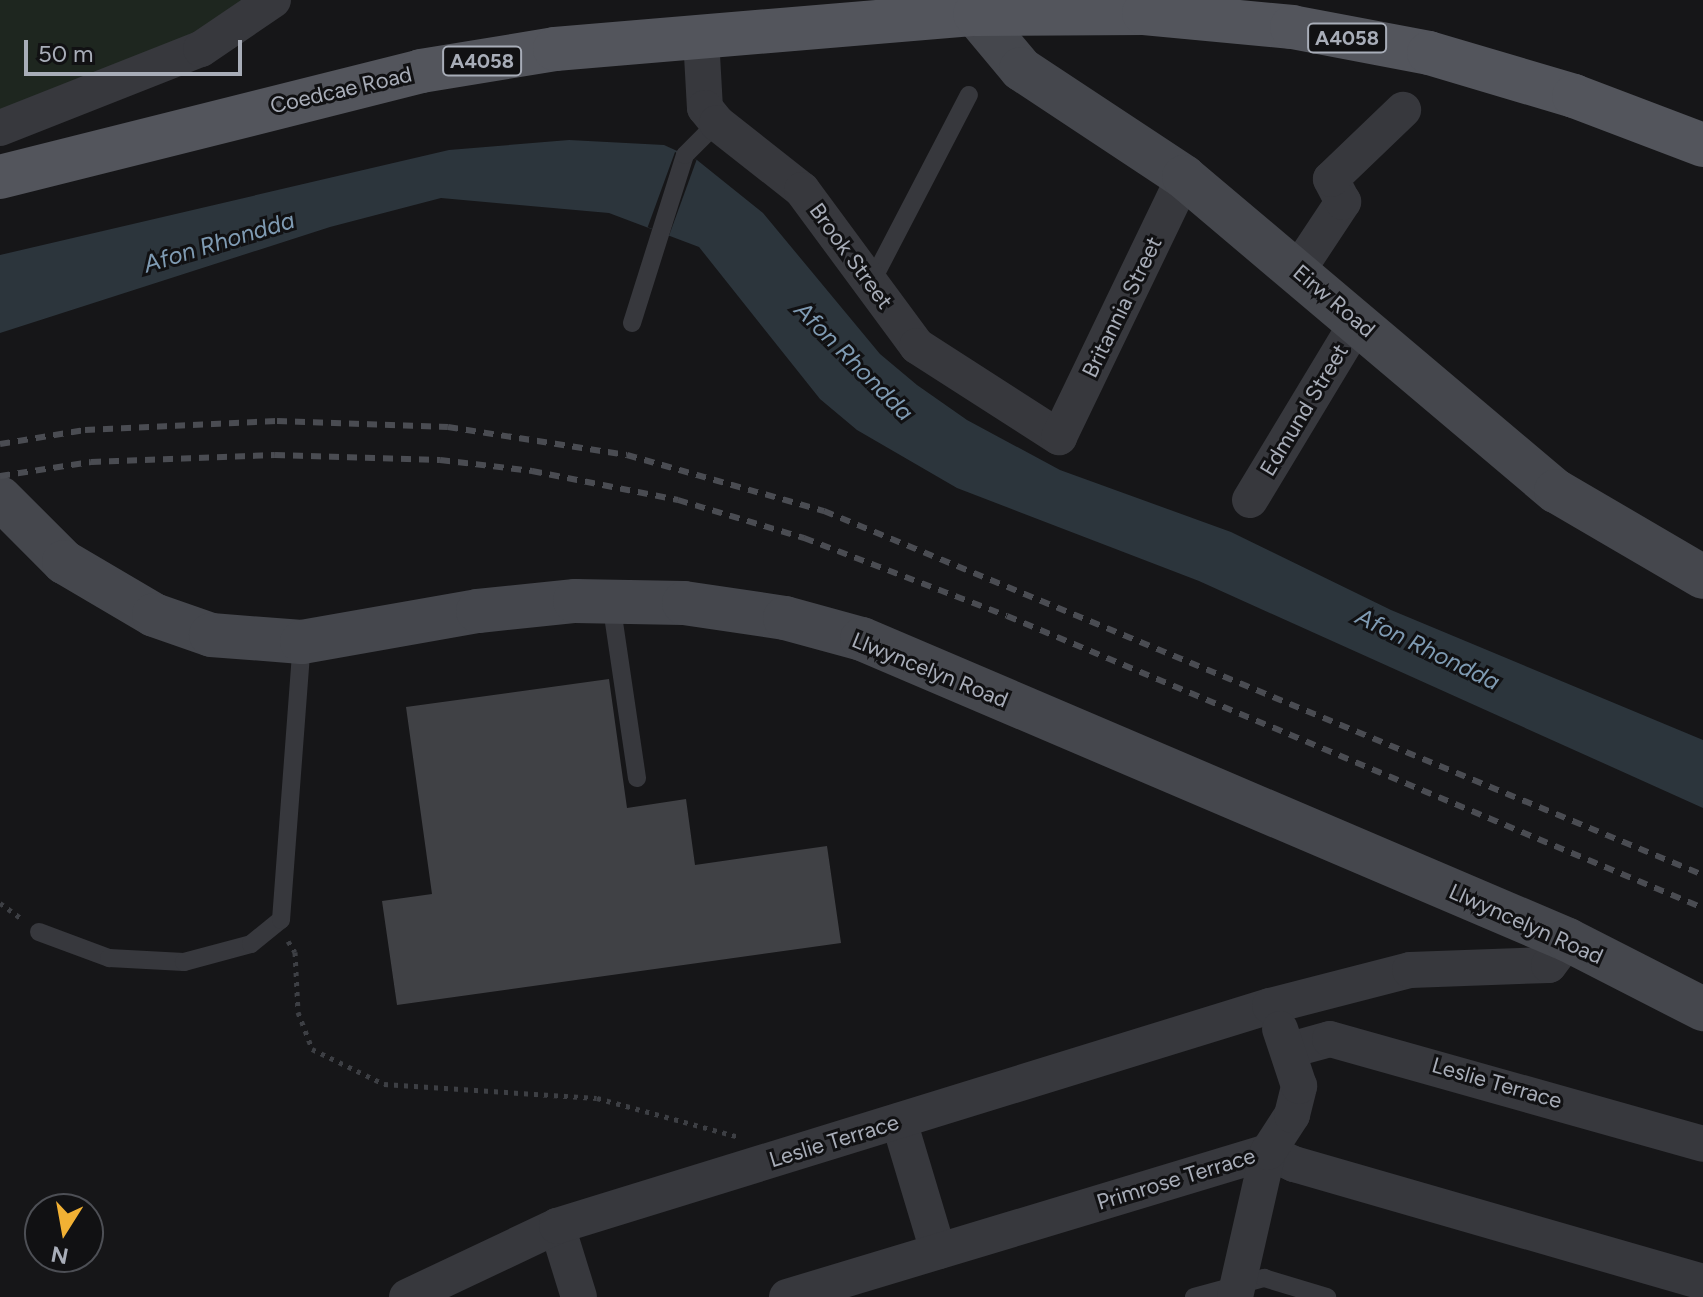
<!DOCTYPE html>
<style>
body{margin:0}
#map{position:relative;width:1703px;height:1297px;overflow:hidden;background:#161618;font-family:Figtree,sans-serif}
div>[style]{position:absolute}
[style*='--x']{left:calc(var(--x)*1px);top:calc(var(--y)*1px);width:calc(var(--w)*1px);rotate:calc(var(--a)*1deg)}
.green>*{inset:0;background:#1e261f}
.water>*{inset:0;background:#2c353c}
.pier>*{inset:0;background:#161618;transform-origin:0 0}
.building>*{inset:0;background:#404145}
.path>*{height:5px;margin-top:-2.5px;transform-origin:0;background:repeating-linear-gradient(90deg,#3d3f44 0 4px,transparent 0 10px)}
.lane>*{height:18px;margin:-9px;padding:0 9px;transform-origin:9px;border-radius:9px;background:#37383d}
.street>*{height:36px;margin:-18px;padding:0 18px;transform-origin:18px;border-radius:18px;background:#37383d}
.secondary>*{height:44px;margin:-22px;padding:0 22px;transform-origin:22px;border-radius:22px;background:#45474d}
.primary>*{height:44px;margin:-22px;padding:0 22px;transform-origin:22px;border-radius:22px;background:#53555c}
.rail>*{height:6px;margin-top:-3px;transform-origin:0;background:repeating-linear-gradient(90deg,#4a4c52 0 10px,transparent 0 18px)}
span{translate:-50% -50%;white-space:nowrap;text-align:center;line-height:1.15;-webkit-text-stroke:6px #111113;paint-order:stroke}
.shield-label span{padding:2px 6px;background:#111113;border:2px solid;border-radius:6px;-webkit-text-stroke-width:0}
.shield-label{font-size:20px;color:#a8adb8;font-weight:700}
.street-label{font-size:22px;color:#a8adb8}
.water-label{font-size:24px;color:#7f9bb3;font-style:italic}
.north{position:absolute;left:24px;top:1193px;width:80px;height:80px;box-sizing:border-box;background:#111113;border:2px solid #4d4f55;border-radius:50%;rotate:191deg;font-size:22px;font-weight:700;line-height:32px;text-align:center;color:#a8adb8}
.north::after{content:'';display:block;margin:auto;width:28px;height:36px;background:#f2b134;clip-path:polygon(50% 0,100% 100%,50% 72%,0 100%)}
.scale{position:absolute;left:24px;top:40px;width:218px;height:36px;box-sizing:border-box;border:4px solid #a8adb8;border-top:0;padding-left:10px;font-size:24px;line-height:28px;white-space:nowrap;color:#a8adb8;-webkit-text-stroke:6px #111113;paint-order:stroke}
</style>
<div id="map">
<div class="green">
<i style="clip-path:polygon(0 0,273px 0,0 128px)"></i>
</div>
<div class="water">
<i style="clip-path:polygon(569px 140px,664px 145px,697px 160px,763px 213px,880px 354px,917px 385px,967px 420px,1060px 470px,1231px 532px,1391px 610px,1703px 740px,1703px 808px,1199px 581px,957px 488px,857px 430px,820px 399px,699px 247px,609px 213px,441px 198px,330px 227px,0 333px,0 255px,449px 150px)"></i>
</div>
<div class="pier">
<i style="left:675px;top:152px;width:23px;height:80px;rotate:20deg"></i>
</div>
<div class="building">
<i style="clip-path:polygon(609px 679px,627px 808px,686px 799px,695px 865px,827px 846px,841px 943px,397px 1005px,382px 901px,432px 894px,406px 707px)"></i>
</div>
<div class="path">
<i style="--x:0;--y:903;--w:27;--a:36"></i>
<i style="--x:288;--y:941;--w:13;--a:58"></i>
<i style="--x:295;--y:952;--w:60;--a:87.1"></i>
<i style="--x:298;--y:1012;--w:40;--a:69"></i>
<i style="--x:312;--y:1049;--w:80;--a:25.9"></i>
<i style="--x:384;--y:1084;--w:213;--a:3.8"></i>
<i style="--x:597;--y:1098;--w:148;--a:15.3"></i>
</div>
<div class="lane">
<i style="--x:871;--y:283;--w:212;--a:-62.5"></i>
<i style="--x:632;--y:323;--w:176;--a:-72.5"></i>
<i style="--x:685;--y:155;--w:45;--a:-45"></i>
<i style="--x:611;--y:602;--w:178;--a:81.6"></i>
<i style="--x:39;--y:932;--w:75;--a:20.4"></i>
<i style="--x:109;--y:958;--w:75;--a:3.1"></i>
<i style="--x:184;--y:962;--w:69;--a:-15"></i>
<i style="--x:251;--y:944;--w:38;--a:-39"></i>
<i style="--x:281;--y:920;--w:279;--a:-85.7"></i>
<i style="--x:1194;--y:1297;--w:73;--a:-15.2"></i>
<i style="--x:1264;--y:1278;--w:66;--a:16.8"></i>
</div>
<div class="street">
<i style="--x:701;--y:37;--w:71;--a:86.8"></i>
<i style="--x:705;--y:108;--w:19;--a:51"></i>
<i style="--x:717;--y:123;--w:108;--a:38.2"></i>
<i style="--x:802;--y:190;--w:194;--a:53.6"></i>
<i style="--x:917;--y:346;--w:169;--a:32.7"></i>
<i style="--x:1059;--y:437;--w:288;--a:-64.3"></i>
<i style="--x:0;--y:128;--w:216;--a:-21.5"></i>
<i style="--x:201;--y:49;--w:87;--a:-34.2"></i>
<i style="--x:1298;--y:270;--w:82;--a:-56.5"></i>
<i style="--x:1343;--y:202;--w:26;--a:-118"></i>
<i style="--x:1331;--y:179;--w:100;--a:-43.8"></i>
<i style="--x:1250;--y:500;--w:209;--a:-58.9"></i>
<i style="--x:1290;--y:1050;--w:41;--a:-15.4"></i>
<i style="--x:1330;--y:1039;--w:387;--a:15.7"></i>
<i style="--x:899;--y:1121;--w:136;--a:73.3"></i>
<i style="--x:557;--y:1226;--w:74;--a:72.8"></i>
<i style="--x:407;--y:1297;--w:166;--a:-25.3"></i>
<i style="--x:557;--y:1226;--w:746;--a:-17.15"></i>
<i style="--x:1270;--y:1006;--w:145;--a:-14.4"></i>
<i style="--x:1410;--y:970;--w:139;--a:-2.1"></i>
<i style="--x:1549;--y:965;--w:31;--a:-53"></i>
<i style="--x:787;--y:1297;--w:502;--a:-16.78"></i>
<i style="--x:1268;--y:1152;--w:29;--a:25"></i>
<i style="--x:1294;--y:1164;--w:426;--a:16.1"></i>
<i style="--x:1235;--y:1297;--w:149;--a:-77.2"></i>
<i style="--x:1268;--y:1152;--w:44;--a:-57"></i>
<i style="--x:1292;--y:1115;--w:30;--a:-76"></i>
<i style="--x:1299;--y:1086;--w:60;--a:-108.4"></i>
</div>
<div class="secondary">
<i style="--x:975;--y:14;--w:72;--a:50.1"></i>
<i style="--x:1021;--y:69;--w:196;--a:33.5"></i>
<i style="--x:1184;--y:177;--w:487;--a:40.2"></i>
<i style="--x:1556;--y:491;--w:170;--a:30.3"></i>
<i style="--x:0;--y:498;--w:91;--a:45"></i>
<i style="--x:64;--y:562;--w:104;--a:30.5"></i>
<i style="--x:154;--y:615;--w:60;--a:19.3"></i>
<i style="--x:211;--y:635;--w:91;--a:4.4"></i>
<i style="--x:302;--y:642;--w:179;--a:-10"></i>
<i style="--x:478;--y:611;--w:98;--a:-5.9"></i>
<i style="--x:575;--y:601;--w:109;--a:1.1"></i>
<i style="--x:684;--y:603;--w:102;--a:8.4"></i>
<i style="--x:785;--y:618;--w:80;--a:15.3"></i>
<i style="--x:862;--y:639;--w:767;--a:23.09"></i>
<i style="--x:1568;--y:940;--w:152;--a:27.1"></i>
</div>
<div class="primary">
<i style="--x:0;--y:177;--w:434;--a:-14.1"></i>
<i style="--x:421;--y:71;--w:136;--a:-9.3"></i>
<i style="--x:555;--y:49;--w:421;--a:-4.8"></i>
<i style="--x:975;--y:14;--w:169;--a:-0.3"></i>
<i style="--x:1144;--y:13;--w:149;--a:5.4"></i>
<i style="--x:1292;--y:27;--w:139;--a:10.7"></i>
<i style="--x:1429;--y:53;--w:151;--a:16.5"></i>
<i style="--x:1574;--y:96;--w:138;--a:20.8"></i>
</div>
<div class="rail">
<i style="--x:0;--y:444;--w:86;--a:-9.4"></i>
<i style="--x:85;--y:430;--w:192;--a:-2.7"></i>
<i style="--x:277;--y:421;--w:171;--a:2"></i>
<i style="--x:448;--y:427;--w:181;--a:8.9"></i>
<i style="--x:627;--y:455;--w:205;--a:15.9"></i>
<i style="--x:824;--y:511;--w:951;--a:22.49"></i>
<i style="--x:0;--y:476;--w:92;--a:-8.7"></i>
<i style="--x:91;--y:462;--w:184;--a:-2.2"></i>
<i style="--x:275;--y:455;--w:165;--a:1.7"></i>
<i style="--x:440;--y:460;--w:93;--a:6.8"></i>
<i style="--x:532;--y:471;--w:149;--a:11.2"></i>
<i style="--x:678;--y:500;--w:132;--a:16.8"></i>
<i style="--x:804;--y:538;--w:217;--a:21"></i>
<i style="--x:1007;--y:616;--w:755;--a:22.76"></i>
</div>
<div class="shield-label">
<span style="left:1347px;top:38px">A4058</span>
<span style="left:482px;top:61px">A4058</span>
</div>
<div class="street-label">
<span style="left:341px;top:90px;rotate:-13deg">Coedcae Road</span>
<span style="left:851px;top:256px;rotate:54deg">Brook Street</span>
<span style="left:1334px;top:301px;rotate:40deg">Eirw Road</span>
<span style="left:1122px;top:307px;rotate:-64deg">Britannia Street</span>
<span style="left:1304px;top:410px;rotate:-59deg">Edmund Street</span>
<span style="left:930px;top:670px;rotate:22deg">Llwyncelyn Road</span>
<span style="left:1526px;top:924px;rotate:24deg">Llwyncelyn Road</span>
<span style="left:1497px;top:1083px;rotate:16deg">Leslie Terrace</span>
<span style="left:834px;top:1141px;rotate:-17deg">Leslie Terrace</span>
<span style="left:1176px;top:1179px;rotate:-17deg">Primrose Terrace</span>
</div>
<div class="water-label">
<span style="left:219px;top:242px;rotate:-17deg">Afon Rhondda</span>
<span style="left:854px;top:361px;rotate:45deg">Afon Rhondda</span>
<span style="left:1428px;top:649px;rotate:26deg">Afon Rhondda</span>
</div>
<div class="north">N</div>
<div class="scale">50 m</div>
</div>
